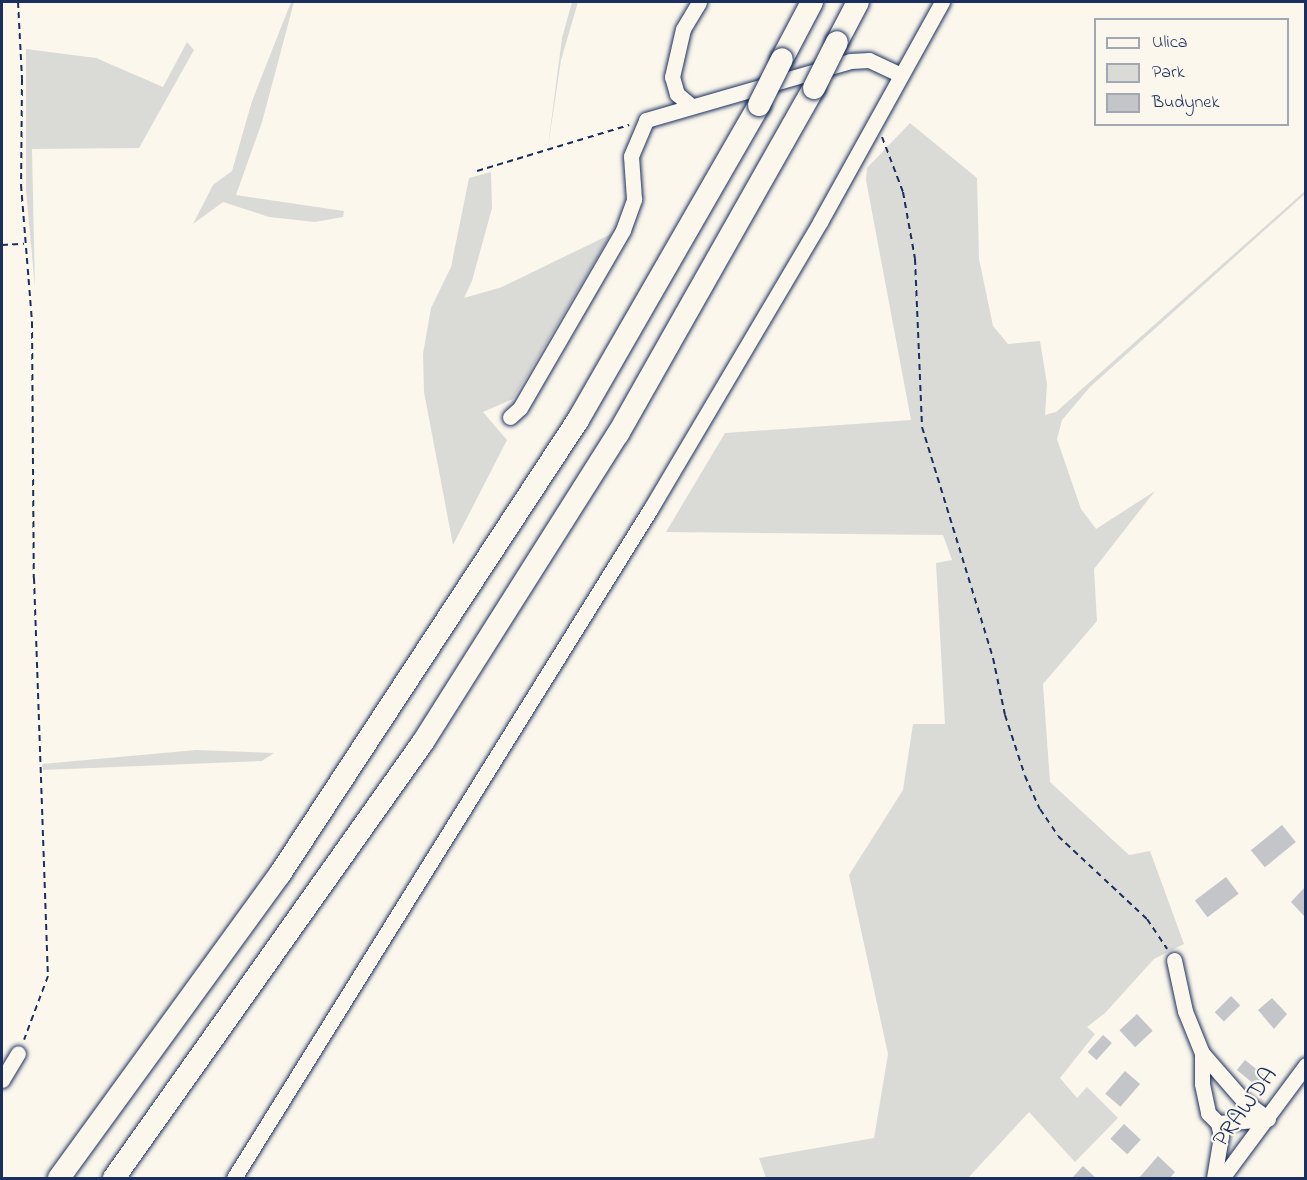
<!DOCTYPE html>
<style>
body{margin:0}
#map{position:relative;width:1307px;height:1180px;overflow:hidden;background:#fbf7ec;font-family:"Indie Flower",sans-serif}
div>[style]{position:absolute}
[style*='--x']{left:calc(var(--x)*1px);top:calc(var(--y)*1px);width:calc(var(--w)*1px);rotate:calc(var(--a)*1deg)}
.green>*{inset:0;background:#dadad7}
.building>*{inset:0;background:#c3c5c9;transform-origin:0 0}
.path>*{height:2px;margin-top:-1px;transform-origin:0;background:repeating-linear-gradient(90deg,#1b2f5e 0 6px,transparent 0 10.5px)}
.roads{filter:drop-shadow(0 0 2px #1b2f5e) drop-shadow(0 0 2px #1b2f5e)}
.minor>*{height:15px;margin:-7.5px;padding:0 7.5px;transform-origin:7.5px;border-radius:7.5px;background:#fbf7ec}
.highway>*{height:22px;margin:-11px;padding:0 11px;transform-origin:11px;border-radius:11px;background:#fbf7ec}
.bridges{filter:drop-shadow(0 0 2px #1b2f5e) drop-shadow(0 0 2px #1b2f5e)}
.highway-bridge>*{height:22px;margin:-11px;padding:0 11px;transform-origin:11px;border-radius:11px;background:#fbf7ec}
span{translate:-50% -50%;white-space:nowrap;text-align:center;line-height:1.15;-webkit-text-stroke:4.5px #fbf7ec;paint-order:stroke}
.street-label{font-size:24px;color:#1b2f5e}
.frame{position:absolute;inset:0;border:3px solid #1b2f5e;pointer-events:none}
.legend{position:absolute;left:1094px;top:18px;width:195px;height:108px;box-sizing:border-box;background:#fbf7ec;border:2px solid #a1a7b3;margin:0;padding:8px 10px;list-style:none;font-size:18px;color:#1b2f5e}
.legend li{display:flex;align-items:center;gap:12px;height:30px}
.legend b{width:30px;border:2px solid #a1a7b3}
</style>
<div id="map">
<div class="green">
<i style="clip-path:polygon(291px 2px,294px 2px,262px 122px,236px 195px,344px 211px,343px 217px,315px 222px,269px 217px,223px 202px,193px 224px,213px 185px,232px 171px,252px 101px)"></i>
<i style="clip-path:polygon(572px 2px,578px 2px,561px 60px,547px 154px,562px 38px)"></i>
<i style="clip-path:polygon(187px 42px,194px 50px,139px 148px,32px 149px,35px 288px,26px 190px,26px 49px,96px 58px,163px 87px)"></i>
<i style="clip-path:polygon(910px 123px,977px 178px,979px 259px,993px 326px,1008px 344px,1040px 341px,1047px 384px,1045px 415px,1056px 412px,1305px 191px,1305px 194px,1090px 387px,1062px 420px,1057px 439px,1081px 509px,1096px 529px,1155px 491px,1094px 569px,1097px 621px,1043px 684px,1050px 782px,1129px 855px,1150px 851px,1184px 944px,1154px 959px,1105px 1013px,1087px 1027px,1095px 1034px,1060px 1078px,1077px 1098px,1087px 1087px,1118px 1118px,1075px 1162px,1029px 1112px,968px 1178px,766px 1178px,759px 1158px,874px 1138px,888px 1054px,849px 875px,903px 790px,913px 724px,945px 724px,936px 563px,952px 560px,943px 535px,666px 532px,725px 433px,911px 420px,866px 180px,867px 168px)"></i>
<i style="clip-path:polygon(491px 172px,492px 208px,472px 281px,464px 298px,502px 287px,611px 234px,513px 399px,483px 412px,507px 440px,453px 545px,424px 392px,423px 354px,431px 308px,451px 267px,469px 178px)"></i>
<i style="clip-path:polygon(196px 750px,274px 753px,262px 761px,43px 770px,42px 764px)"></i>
</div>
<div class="building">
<i style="left:1282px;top:825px;width:22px;height:40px;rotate:51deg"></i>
<i style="left:1226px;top:877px;width:21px;height:39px;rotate:53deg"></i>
<i style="clip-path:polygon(1305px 887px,1305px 917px,1291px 902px)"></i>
<i style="left:1231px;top:996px;width:13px;height:23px;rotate:45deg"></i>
<i style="clip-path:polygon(1272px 998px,1287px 1014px,1274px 1029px,1258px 1010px)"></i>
<i style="left:1137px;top:1014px;width:23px;height:24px;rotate:47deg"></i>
<i style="left:1103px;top:1035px;width:12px;height:23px;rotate:42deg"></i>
<i style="left:1245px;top:1060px;width:26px;height:13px;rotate:39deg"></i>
<i style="left:1125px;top:1071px;width:20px;height:30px;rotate:41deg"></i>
<i style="left:1124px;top:1124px;width:23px;height:20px;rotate:43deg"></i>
<i style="clip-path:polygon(1158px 1156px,1175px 1172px,1169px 1179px,1138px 1179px)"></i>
<i style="clip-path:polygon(1083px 1166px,1097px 1179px,1071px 1179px)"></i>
</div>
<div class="path">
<i style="--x:18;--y:2;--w:77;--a:87"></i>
<i style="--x:22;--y:79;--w:106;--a:90.5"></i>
<i style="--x:21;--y:185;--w:137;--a:85.4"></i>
<i style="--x:32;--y:322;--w:256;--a:89.6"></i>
<i style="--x:34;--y:578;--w:398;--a:88"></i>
<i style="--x:48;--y:976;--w:68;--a:110.6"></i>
<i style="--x:882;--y:137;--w:59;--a:69.1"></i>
<i style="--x:903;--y:192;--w:68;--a:79.8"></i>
<i style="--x:915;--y:259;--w:168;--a:87.6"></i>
<i style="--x:922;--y:427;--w:242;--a:72.9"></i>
<i style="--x:993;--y:658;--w:58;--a:78.1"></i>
<i style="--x:1005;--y:715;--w:64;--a:71.8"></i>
<i style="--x:1025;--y:776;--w:36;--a:66"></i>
<i style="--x:1040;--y:809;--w:32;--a:56"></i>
<i style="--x:1058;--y:836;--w:122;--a:43"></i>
<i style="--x:1147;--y:919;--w:36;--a:56"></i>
<i style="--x:477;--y:171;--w:159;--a:-16.8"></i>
<i style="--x:2;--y:245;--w:22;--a:-3"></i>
</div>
<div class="roads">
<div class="minor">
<i style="--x:689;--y:104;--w:16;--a:-140"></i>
<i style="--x:677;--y:94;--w:18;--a:-106"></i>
<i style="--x:672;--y:77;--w:49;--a:-77.1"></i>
<i style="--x:683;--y:29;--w:31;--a:-59"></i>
<i style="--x:510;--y:417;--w:13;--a:-42"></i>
<i style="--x:520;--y:408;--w:206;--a:-59.9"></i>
<i style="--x:623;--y:230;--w:33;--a:-70"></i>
<i style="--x:634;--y:199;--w:43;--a:-94"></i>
<i style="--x:631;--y:156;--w:39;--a:-67"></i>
<i style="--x:646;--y:120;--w:212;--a:-16.1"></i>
<i style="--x:850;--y:61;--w:19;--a:-3"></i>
<i style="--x:869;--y:60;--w:33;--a:25"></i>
<i style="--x:1174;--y:960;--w:52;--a:77.8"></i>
<i style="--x:1185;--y:1011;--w:45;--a:68"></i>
<i style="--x:1202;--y:1053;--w:62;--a:48.9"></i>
<i style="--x:1243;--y:1100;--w:31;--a:37"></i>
<i style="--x:1202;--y:1053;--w:31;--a:90"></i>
<i style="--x:1202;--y:1084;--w:30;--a:78"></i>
<i style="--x:1208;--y:1113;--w:14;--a:45"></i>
<i style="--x:1218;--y:1123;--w:50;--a:-4.6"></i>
<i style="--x:2;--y:1080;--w:31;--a:-59"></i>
<i style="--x:234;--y:1178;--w:789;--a:-58.1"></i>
<i style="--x:651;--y:508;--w:332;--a:-59.4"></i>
<i style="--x:820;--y:222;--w:252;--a:-61"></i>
<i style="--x:1214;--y:1178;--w:43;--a:-80.5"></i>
<i style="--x:1221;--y:1136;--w:13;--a:-103"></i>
<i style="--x:1222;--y:1178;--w:141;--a:-53.4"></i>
</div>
<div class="highway">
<i style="--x:837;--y:42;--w:45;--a:-62.3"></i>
<i style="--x:782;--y:59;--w:64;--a:-62.2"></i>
<i style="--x:59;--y:1178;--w:376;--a:-54"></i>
<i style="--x:280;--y:874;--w:543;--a:-56.72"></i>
<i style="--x:578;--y:420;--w:363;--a:-60.1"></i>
<i style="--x:114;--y:1178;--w:534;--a:-54.67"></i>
<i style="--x:423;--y:742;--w:365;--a:-57.7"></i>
<i style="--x:618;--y:434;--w:398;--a:-60.5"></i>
</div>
</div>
<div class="bridges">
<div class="highway-bridge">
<i style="--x:814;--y:88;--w:51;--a:-63.4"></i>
<i style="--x:759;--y:105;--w:51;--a:-63.4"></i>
</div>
</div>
<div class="street-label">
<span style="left:1246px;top:1108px;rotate:-54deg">PRAWDA</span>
</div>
<div class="frame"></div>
<ul class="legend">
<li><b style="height:8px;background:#fbf7ec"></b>Ulica</li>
<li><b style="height:16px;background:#dadad7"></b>Park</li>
<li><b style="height:16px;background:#c3c5c9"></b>Budynek</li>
</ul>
</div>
